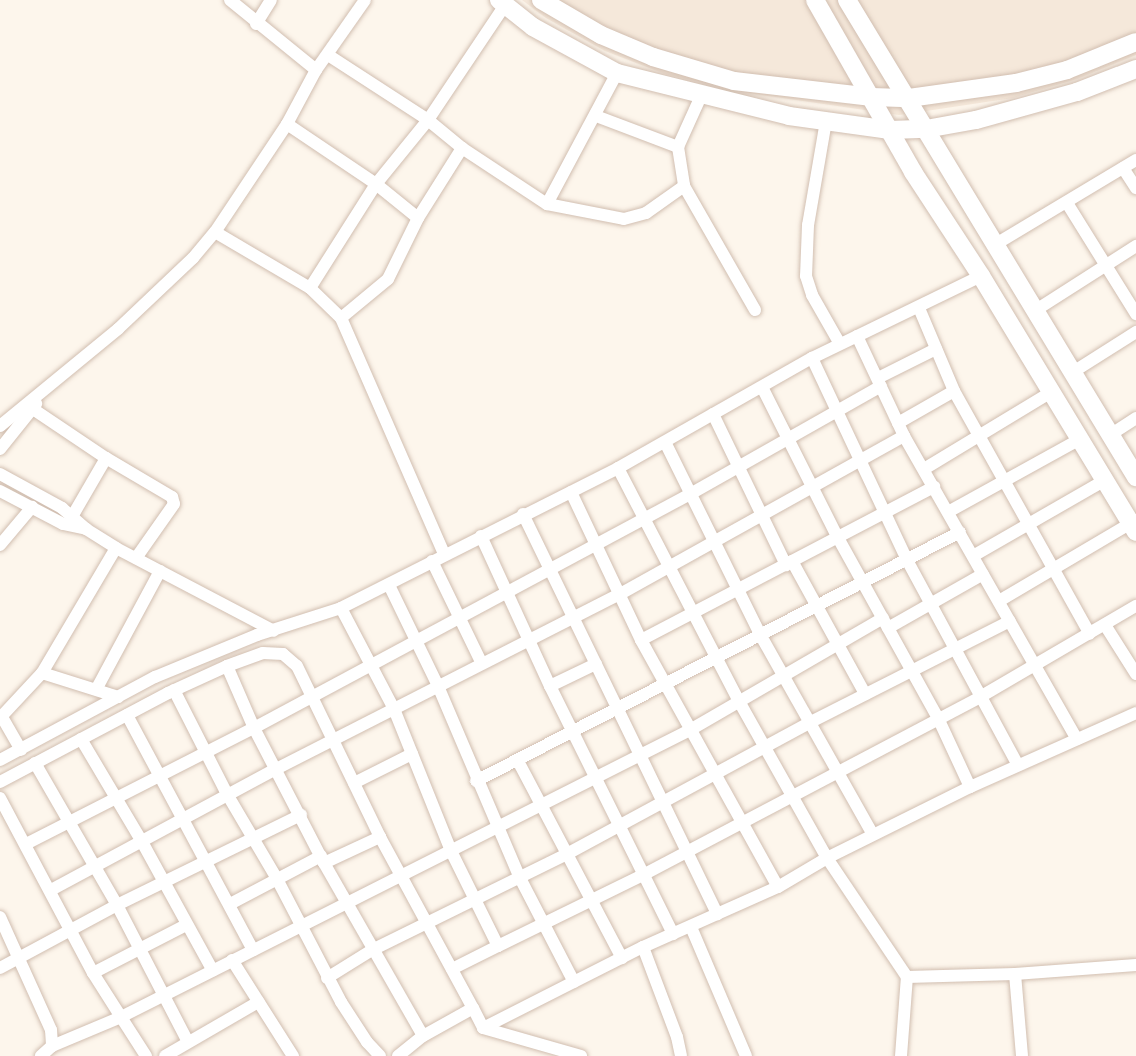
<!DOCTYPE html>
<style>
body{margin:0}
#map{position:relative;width:1136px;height:1056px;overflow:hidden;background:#fdf6ec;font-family:Rubik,sans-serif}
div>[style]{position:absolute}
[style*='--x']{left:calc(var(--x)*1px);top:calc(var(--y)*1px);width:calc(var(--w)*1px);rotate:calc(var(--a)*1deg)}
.residential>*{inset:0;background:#f5e8da}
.roads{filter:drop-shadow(0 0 2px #d1beb0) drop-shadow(0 0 2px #d1beb0)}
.street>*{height:12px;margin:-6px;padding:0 6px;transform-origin:6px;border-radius:6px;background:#fff}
.secondary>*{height:18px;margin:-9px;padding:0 9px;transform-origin:9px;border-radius:9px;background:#fff}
span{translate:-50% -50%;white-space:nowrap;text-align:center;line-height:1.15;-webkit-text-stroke:5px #fffaf3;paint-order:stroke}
</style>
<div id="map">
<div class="residential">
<i style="clip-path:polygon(522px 0,1136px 0,1136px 55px,1077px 79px,1013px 98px,899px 115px,748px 93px,665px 74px,605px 51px,546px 18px)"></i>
</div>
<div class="roads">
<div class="street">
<i style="--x:230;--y:0;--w:111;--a:39.1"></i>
<i style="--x:256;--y:24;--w:28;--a:-58"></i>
<i style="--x:328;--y:55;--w:119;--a:33"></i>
<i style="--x:428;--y:120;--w:44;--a:39.5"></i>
<i style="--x:462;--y:148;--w:102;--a:33.4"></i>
<i style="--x:547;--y:204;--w:78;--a:11"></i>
<i style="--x:624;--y:219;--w:23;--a:-15"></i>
<i style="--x:646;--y:213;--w:47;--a:-35.4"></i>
<i style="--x:701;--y:96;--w:56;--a:114.3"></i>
<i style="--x:678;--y:147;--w:39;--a:81"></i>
<i style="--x:684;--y:186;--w:143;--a:60.2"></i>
<i style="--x:596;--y:116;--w:88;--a:20.7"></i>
<i style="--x:826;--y:121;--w:106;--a:99.8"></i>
<i style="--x:808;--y:225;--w:51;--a:92.2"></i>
<i style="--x:806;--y:276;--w:20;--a:72"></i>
<i style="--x:812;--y:295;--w:56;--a:60.3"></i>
<i style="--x:287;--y:124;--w:107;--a:34"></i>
<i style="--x:376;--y:184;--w:54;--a:39"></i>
<i style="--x:1123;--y:168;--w:24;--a:57"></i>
<i style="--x:1067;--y:203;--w:131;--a:58.1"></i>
<i style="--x:547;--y:204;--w:149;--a:-61.9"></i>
<i style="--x:215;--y:232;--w:110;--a:30.5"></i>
<i style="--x:310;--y:288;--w:43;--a:44.1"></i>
<i style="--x:341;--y:318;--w:257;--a:66.4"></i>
<i style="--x:996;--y:244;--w:163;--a:-31"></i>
<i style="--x:310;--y:288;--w:123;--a:-57.6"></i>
<i style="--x:376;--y:184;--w:82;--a:-50.9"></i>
<i style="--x:428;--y:120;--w:138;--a:-56.2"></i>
<i style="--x:919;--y:308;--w:90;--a:67.1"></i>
<i style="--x:954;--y:391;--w:278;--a:60.8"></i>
<i style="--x:1036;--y:310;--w:119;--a:-32.6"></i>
<i style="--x:341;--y:318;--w:61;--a:-39.7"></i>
<i style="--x:388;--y:279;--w:68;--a:-63.8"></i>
<i style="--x:418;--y:218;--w:83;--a:-57.8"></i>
<i style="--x:857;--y:336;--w:110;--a:64.8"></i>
<i style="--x:904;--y:436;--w:349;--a:60.3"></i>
<i style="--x:812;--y:358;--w:223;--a:64.8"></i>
<i style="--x:907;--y:560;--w:233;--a:61.6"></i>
<i style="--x:1073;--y:372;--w:75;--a:-32.4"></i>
<i style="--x:878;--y:378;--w:65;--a:-26.6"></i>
<i style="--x:762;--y:387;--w:167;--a:63.3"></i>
<i style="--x:837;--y:536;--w:208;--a:61"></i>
<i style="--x:938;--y:718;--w:76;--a:65.1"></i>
<i style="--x:27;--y:405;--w:95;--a:33.9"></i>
<i style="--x:106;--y:458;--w:77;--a:30.6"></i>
<i style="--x:172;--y:497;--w:7;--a:74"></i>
<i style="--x:174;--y:504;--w:66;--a:125.1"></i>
<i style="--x:713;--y:414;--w:168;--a:64.2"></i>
<i style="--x:898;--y:423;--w:64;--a:-29.7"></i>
<i style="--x:0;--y:426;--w:153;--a:-39.4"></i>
<i style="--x:118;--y:329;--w:103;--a:-43.4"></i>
<i style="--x:193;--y:258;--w:34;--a:-50"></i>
<i style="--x:215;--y:232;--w:130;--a:-56.3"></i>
<i style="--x:287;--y:124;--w:61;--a:-61.8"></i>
<i style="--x:316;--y:70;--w:85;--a:-55"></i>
<i style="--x:1110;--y:435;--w:31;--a:-33"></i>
<i style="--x:665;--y:442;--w:216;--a:63.7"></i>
<i style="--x:761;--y:636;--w:228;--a:60.6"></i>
<i style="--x:0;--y:449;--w:58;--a:-51.3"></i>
<i style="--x:618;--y:468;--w:265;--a:62.6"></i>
<i style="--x:740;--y:703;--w:178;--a:60.7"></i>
<i style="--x:827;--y:858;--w:143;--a:56.1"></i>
<i style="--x:907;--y:977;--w:108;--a:-1.6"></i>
<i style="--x:1015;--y:974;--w:121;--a:-4.3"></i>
<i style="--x:924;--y:469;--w:149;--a:-31.2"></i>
<i style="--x:0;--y:474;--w:71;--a:28.7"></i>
<i style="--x:62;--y:508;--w:32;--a:41"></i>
<i style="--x:86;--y:529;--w:36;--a:32"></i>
<i style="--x:116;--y:548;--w:178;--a:27.7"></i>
<i style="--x:0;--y:491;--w:71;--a:27.6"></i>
<i style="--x:63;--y:524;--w:24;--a:12"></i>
<i style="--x:571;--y:492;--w:164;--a:64.7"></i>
<i style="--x:641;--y:640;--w:282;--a:61"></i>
<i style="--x:948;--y:512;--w:151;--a:-28.9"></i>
<i style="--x:523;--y:514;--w:445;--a:64.1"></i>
<i style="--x:73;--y:515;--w:66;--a:-59.9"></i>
<i style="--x:481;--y:536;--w:165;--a:65.3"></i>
<i style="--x:550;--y:686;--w:277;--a:63.6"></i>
<i style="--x:0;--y:545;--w:50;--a:-49.9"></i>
<i style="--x:973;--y:556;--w:152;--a:-29.9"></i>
<i style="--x:432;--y:561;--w:112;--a:64.1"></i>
<i style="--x:792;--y:561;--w:152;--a:61.2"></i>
<i style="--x:389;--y:585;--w:112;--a:64.1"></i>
<i style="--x:438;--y:686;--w:209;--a:66.9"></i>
<i style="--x:520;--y:878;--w:117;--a:62.6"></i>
<i style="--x:999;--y:601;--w:159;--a:-30.6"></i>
<i style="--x:341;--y:608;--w:114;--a:62.3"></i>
<i style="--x:394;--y:709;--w:153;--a:68.1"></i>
<i style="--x:451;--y:851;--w:106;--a:63.7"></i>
<i style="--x:498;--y:946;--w:161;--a:-26.1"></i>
<i style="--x:643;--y:875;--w:381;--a:-27.8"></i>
<i style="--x:980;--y:697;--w:181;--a:-30.3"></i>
<i style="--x:1105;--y:625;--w:58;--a:57.7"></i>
<i style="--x:888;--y:628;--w:109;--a:-29.6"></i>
<i style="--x:641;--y:640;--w:331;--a:-27.6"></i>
<i style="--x:227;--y:666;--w:68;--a:66.5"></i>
<i style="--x:254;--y:728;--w:152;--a:62.6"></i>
<i style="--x:324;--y:863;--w:199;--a:60.2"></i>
<i style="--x:42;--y:673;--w:80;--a:17.5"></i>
<i style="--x:550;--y:686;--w:51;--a:-25.6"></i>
<i style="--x:97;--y:688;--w:133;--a:-61.7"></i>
<i style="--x:174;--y:690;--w:117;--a:63"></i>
<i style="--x:227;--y:794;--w:99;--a:59.5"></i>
<i style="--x:277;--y:879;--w:139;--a:62.5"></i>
<i style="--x:341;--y:1002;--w:48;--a:57"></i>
<i style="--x:367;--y:1042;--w:19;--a:47"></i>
<i style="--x:127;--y:715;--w:267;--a:61.8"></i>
<i style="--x:2;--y:717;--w:38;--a:60"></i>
<i style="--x:0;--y:718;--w:62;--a:-47"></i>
<i style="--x:42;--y:673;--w:145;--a:-59.4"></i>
<i style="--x:81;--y:739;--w:117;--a:59.3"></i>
<i style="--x:141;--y:840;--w:149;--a:61.2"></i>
<i style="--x:0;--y:760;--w:176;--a:-28.2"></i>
<i style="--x:155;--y:677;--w:110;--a:-22.4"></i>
<i style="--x:257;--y:635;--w:88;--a:-17.8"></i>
<i style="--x:341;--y:608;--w:310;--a:-26.8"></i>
<i style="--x:618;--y:468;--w:223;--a:-29.6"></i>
<i style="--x:812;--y:358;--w:188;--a:-25.9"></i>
<i style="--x:518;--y:761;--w:223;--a:62.2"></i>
<i style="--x:35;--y:763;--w:164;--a:60"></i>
<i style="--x:117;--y:905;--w:154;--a:62.6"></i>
<i style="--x:476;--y:781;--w:544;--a:-27.22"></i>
<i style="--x:0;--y:782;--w:190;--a:-27.9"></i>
<i style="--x:168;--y:693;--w:65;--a:-24.6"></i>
<i style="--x:227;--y:666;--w:38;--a:-20"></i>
<i style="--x:263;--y:653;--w:20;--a:3"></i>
<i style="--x:283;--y:654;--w:18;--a:41"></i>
<i style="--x:297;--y:666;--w:190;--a:64.1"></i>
<i style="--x:380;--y:837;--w:195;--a:61.5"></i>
<i style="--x:354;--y:783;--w:65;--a:-26.6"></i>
<i style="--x:0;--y:798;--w:198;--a:62"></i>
<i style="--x:93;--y:973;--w:105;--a:-27.3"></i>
<i style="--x:26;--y:844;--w:256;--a:-27"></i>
<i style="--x:254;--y:728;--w:497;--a:-28.2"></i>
<i style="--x:692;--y:493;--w:217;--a:-29.5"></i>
<i style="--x:324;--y:863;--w:62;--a:-24.9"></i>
<i style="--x:51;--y:890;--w:255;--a:-28.3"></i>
<i style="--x:276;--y:769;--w:386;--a:-27"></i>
<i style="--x:620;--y:594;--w:325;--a:-29.1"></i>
<i style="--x:230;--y:904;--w:103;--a:-27.8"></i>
<i style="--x:0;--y:917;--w:124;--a:65.7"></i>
<i style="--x:51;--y:1030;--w:16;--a:86"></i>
<i style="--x:52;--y:1046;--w:15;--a:138"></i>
<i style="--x:691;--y:927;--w:140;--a:66.9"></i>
<i style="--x:643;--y:947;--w:96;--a:69.3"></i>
<i style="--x:677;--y:1037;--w:19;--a:78"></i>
<i style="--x:232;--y:960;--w:114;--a:57.6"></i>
<i style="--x:0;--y:968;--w:133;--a:-28.3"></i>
<i style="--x:117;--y:905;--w:205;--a:-26.1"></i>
<i style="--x:452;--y:969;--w:51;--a:-26.6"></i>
<i style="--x:1015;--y:974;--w:82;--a:85.1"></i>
<i style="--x:327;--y:978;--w:53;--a:-31.9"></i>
<i style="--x:372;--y:950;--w:215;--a:-26.2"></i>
<i style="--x:565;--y:855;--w:277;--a:-28.4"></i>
<i style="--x:809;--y:723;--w:225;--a:-26.9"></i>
<i style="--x:483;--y:1028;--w:102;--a:15.9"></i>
<i style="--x:52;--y:1046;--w:75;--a:-22.8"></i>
<i style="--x:121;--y:1017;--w:52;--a:-122.5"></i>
<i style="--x:146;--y:1056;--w:46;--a:-122.7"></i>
<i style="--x:121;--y:1017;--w:637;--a:-26.77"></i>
<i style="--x:690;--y:730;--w:223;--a:-30.1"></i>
<i style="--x:165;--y:1056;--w:108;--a:-30.1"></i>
<i style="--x:398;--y:1056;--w:32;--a:-39"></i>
<i style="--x:423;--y:1036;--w:57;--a:-29.2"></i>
<i style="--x:473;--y:1008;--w:22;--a:63"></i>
<i style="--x:483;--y:1028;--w:179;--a:-26.9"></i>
<i style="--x:643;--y:947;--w:148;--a:-24"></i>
<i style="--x:778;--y:887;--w:57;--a:-30.6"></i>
<i style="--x:827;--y:858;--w:160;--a:-26.4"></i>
<i style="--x:970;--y:787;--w:182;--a:-24"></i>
<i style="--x:901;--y:1056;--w:79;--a:-85.7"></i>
</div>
<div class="secondary">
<i style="--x:499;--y:0;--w:43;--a:38.5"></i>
<i style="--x:533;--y:27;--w:96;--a:28.7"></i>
<i style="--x:617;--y:73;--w:177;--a:14"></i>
<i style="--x:789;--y:116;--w:102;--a:7.9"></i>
<i style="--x:890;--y:130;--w:36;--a:-2"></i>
<i style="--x:926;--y:129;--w:51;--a:-10.2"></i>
<i style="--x:976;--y:120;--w:105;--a:-15.5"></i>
<i style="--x:1077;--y:92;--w:63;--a:-21.3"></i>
<i style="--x:541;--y:0;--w:69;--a:30.3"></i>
<i style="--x:601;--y:35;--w:56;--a:22.9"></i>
<i style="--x:653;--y:57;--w:84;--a:16.5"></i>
<i style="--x:734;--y:81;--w:139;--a:6.6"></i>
<i style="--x:872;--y:97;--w:37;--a:2"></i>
<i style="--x:909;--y:98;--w:108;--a:-8"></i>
<i style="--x:1016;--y:83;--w:53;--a:-14.3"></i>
<i style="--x:1067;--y:70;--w:74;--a:-22.1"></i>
<i style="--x:815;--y:0;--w:198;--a:60.3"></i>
<i style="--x:913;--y:172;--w:124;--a:56.8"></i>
<i style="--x:981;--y:276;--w:299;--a:58.8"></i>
<i style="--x:847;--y:0;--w:558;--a:58.79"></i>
</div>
</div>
</div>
